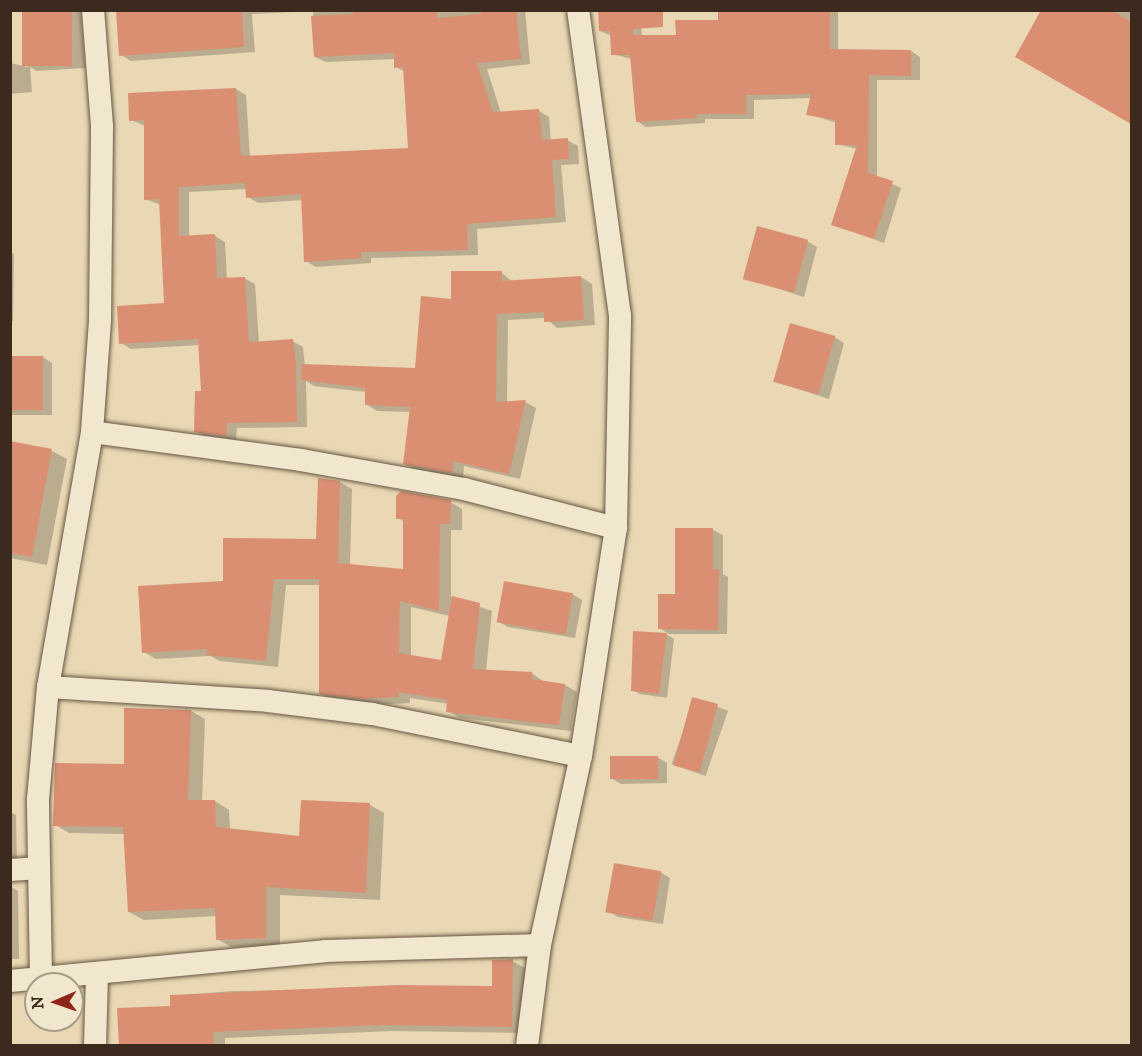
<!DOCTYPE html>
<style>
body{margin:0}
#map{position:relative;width:1142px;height:1056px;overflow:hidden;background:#e9d8b3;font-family:"IM FELL DW Pica",serif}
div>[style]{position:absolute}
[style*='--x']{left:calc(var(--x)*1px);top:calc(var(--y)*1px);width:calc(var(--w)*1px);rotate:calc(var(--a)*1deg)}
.shadow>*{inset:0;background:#0003;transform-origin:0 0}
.building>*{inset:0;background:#da8f73;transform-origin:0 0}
.roads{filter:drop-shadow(0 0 2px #665642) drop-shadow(0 0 2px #665642)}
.minor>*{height:22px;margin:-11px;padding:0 11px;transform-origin:11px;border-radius:11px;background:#f1e6ce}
span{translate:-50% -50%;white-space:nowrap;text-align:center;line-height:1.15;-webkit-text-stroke:4.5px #f1e6ce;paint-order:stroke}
.frame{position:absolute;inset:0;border:12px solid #3b2a1d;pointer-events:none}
.north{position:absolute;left:24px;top:972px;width:60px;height:60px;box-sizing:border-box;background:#f1e6ce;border:2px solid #a89b87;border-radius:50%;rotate:268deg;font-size:16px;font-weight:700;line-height:24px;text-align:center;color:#3b2a1d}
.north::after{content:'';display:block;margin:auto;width:21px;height:27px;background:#8f2418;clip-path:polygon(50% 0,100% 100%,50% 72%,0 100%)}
</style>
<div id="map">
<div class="shadow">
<i style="clip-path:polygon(22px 10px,81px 10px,85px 68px,37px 71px,30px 67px,32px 92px,10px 94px,10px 63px,28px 67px)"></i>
<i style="clip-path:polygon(118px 10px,525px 10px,530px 64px,487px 69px,501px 113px,539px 111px,549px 117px,551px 141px,567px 140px,578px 146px,579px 164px,561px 165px,566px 222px,477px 229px,478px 255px,371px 258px,371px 263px,316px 267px,306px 261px,303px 200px,258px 203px,248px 197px,247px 189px,189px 192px,189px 237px,215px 236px,225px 242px,227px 279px,244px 278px,255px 284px,259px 343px,292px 341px,303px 347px,305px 366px,416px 370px,452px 300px,502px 273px,513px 282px,581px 277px,592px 284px,595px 325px,557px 328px,546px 318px,508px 320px,507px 403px,525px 402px,536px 408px,520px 479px,464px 466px,463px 479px,416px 470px,404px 464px,411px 412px,377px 411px,366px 404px,366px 392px,314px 386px,306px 381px,307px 427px,237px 428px,236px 441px,206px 437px,196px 431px,203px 393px,200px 345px,131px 349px,121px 343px,165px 304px,161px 205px,145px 199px,145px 126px,131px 120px,236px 89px,246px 95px,250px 157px,409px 149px,405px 72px,396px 67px,396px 59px,326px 62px,315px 57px,313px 11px,252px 14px,255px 52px,131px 61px,121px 55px)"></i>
<i style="clip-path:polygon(640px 10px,642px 37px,677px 36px,719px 21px,720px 10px,838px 10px,838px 50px,911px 51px,920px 57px,920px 80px,877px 80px,877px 177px,901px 188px,884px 243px,833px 224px,857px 149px,837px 144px,837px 123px,808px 114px,811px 98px,754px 100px,754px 119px,705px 119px,705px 123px,646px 127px,637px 121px,632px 59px,612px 54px,612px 36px,600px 31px)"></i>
<i style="clip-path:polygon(1048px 10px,1132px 10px,1132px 122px,1017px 56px)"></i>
<i style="clip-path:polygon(807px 241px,817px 247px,804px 297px,745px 278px)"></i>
<i style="clip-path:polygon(10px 252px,14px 254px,13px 321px,10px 321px)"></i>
<i style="clip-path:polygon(834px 337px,844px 343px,829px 399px,776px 382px)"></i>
<i style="clip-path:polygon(10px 357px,43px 357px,52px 363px,52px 415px,10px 415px)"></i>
<i style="clip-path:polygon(10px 443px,52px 451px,67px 459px,47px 565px,10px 558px)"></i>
<i style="clip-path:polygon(evenodd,340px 482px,352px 489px,350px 566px,404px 571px,405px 522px,398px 518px,450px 502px,462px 509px,462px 530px,451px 530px,451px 597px,492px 611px,486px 671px,532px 673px,544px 682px,565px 685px,577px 692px,571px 731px,460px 718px,448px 711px,449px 704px,410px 698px,410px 703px,372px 705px,332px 700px,320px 693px,321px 585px,286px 585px,278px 667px,220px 661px,210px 656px,156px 659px,144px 652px,224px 582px,318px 540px,340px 482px,411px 607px,450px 616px,443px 662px,411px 657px,411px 607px)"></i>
<i style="clip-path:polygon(713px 530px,723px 535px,723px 574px,728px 577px,727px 634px,669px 634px,659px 628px)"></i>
<i style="clip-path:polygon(572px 594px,582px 600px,575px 638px,508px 627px,498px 621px)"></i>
<i style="clip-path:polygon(666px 634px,674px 639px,667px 698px,640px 694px,632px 690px)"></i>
<i style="left:694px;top:699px;width:36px;height:69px;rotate:19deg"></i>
<i style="clip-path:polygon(191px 711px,205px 719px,202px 802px,215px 801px,229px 810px,230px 830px,300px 838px,302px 802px,370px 805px,384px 813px,380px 900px,280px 895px,280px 946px,231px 947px,217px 939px,217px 916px,144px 920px,129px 912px,125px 834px,69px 833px,55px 825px)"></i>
<i style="clip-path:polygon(657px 757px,667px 763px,667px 783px,621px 784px,611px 778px)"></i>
<i style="clip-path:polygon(10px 812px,16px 815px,17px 864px,10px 872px)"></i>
<i style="clip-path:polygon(660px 872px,670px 878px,663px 924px,618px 917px,608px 911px)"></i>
<i style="clip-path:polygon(10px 886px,18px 891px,19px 959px,10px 959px)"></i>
<i style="clip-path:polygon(512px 961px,525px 968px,524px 1033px,393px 1031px,225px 1038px,225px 1046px,122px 1046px,172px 1007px,171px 996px,233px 991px,494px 988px)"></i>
</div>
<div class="building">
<i style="left:22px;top:10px;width:50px;height:56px"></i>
<i style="clip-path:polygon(116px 10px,242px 10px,244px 47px,119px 56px)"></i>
<i style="clip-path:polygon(352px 10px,436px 10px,437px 18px,481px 14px,480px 10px,516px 10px,521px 59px,477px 63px,493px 112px,539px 109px,542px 140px,568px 138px,569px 159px,552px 160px,556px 217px,467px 224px,468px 250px,361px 252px,361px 258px,304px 262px,301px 194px,246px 198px,245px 183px,179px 187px,179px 236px,215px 234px,217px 278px,245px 277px,249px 342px,293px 339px,296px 364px,297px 422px,227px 423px,226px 436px,194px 432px,195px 391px,201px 391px,198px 339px,119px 344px,117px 306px,164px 303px,159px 199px,144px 200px,144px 120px,129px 121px,128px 93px,236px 88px,241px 156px,408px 148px,403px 67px,394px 68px,394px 53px,314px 57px,311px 16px,353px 14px)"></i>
<i style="clip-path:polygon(598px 10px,663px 10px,663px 27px,633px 29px,633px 35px,676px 35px,675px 20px,718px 20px,718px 10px,830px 10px,830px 49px,911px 50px,911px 76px,869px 75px,868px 173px,893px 181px,874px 239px,831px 225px,857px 145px,835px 145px,835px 120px,806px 115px,811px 94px,746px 95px,746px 114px,696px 114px,697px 118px,636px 122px,630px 55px,611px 55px,610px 31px,599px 31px)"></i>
<i style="clip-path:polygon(1041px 10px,1111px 10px,1131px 22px,1131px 124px,1015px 57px)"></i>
<i style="left:757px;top:226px;width:53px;height:55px;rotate:15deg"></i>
<i style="clip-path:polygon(451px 271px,502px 271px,502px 281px,581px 276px,584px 320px,544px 322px,544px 312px,497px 314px,496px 402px,526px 400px,509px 474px,453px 461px,452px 473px,403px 464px,410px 407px,365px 405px,365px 388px,301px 380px,302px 364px,415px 368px,421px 296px,451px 299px)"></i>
<i style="left:790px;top:323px;width:47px;height:61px;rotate:16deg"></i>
<i style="left:10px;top:356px;width:33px;height:54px"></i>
<i style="clip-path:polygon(10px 441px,52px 449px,32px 557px,10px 553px)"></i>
<i style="clip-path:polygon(318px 478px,340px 481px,338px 563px,403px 569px,403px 519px,396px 519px,396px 496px,401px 491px,451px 500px,450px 524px,440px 524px,439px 611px,400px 601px,399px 653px,441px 660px,452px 596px,480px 603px,473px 669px,532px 672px,532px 679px,565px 684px,559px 725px,446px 712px,447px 700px,399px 692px,399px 697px,359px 699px,319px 694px,319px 579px,274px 579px,266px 661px,206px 655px,207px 649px,142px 653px,138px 586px,223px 581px,223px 538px,316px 539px)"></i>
<i style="clip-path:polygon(675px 528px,713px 528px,713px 569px,719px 570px,718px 630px,658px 629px,658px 594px,675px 594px)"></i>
<i style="left:504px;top:581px;width:70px;height:42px;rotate:10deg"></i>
<i style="clip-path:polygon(633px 631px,667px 633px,659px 694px,631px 691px)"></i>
<i style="left:692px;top:697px;width:27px;height:71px;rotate:15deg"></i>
<i style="clip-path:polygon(124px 708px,191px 710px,188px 800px,215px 800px,216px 827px,299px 836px,301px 800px,370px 803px,366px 893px,266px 887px,266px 938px,216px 940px,215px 908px,128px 912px,123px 827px,53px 826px,55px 763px,124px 764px)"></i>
<i style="left:610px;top:756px;width:48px;height:23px"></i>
<i style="left:614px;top:863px;width:48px;height:50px;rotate:10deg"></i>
<i style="clip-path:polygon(513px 959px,512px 1027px,380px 1025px,213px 1032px,214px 1046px,119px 1046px,117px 1008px,170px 1006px,170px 995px,397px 985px,492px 986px,492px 960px)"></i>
</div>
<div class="roads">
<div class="minor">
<i style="--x:92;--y:432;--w:211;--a:7.6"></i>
<i style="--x:301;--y:460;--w:166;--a:10.1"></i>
<i style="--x:464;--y:489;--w:157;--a:14.4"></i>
<i style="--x:48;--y:687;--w:220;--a:3.6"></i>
<i style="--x:268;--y:701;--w:105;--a:7.1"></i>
<i style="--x:372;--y:714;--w:213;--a:11.4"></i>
<i style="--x:10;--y:870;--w:26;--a:-4"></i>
<i style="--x:41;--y:977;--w:178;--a:-91"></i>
<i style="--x:38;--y:799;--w:112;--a:-84.9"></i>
<i style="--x:48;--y:687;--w:259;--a:-80.2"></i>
<i style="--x:92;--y:432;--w:112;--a:-85.9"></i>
<i style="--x:100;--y:320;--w:194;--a:-89.4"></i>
<i style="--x:102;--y:126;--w:116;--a:-94.4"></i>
<i style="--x:10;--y:981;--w:316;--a:-5.4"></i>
<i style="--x:325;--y:951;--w:215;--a:-1.6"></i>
<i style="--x:95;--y:1046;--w:71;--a:-88.4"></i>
<i style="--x:527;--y:1046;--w:102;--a:-82.7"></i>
<i style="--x:540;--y:945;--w:193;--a:-77.8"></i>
<i style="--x:581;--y:756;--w:231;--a:-81.3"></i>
<i style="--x:616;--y:528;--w:212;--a:-88.9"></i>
<i style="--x:620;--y:316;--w:309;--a:-97.8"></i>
</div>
</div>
<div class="frame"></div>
<div class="north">N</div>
</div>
